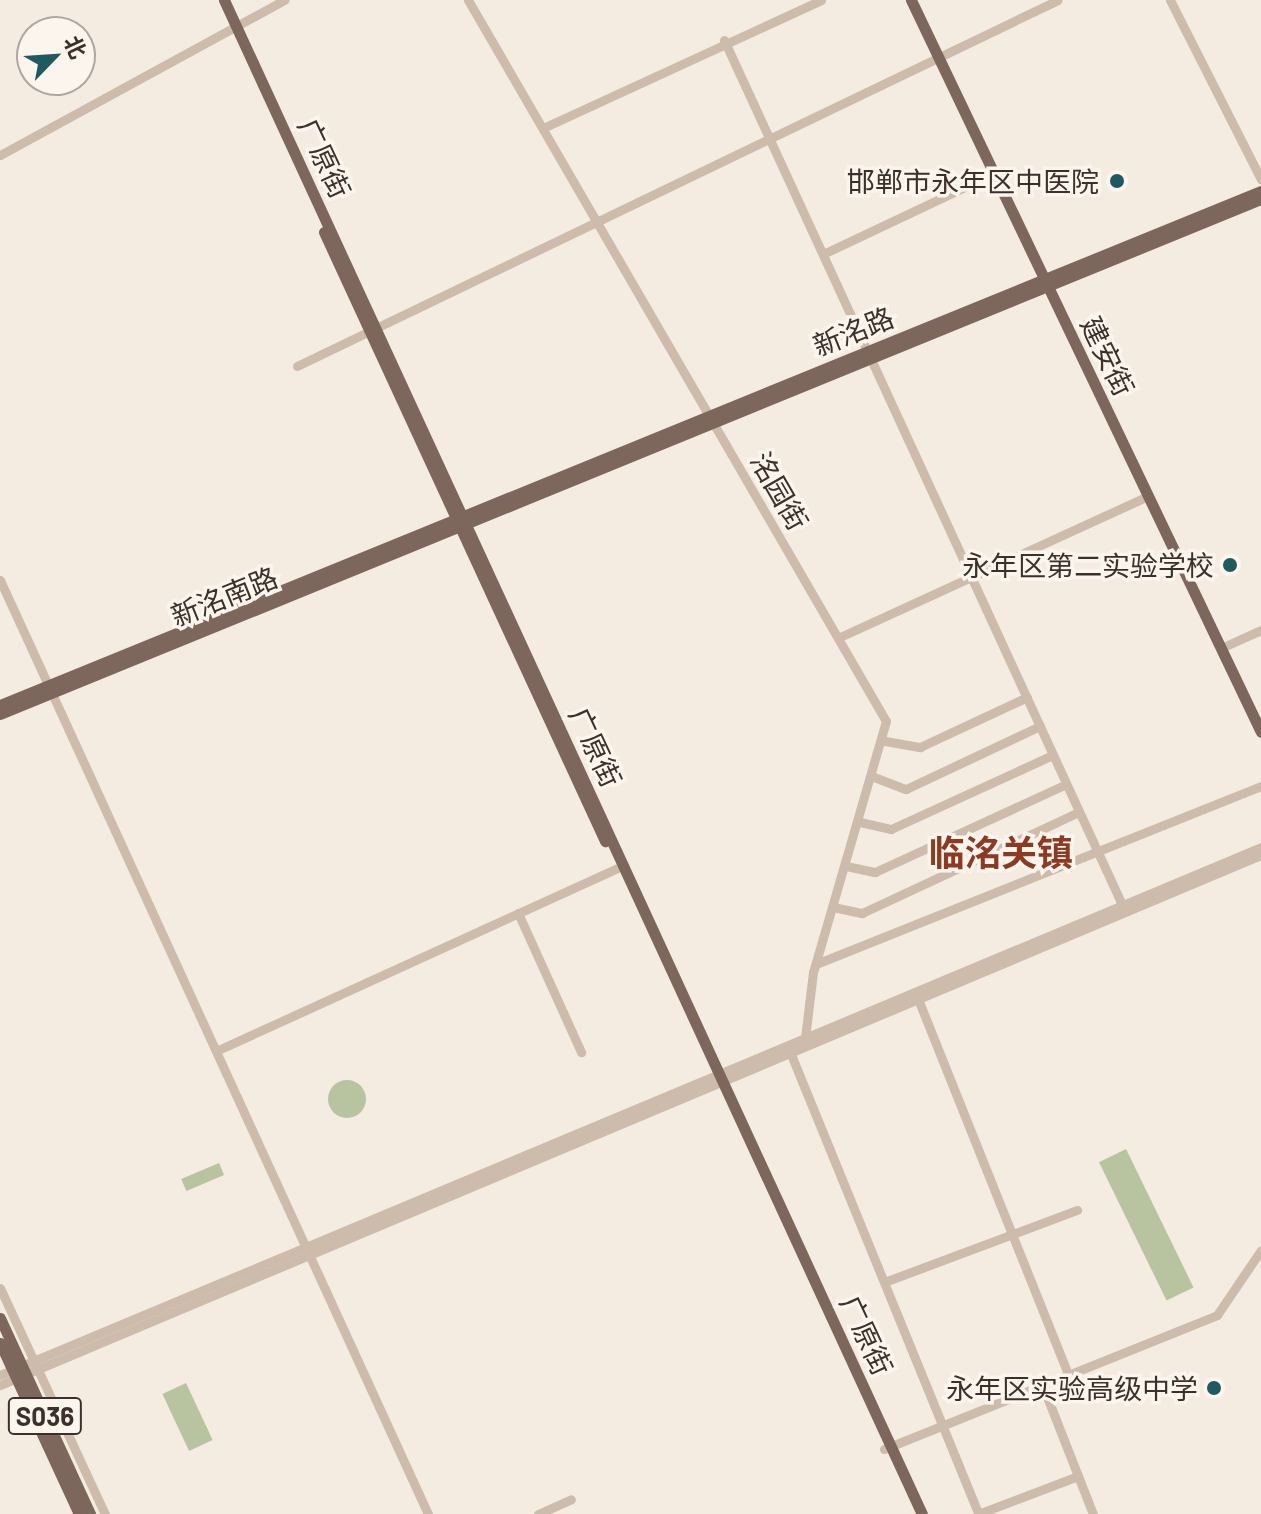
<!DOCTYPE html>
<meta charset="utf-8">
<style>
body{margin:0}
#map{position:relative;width:1261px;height:1514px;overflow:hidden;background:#f4ebe1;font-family:Barlow,"Noto Sans SC",sans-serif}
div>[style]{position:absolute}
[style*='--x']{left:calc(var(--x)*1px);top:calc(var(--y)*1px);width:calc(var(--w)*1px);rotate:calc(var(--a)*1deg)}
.green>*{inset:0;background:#b8c4a0;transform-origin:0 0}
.round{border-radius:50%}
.minor>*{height:9px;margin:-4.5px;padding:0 4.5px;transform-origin:4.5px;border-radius:4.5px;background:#cdbbac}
.major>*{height:11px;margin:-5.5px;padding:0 5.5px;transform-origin:5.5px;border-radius:5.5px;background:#7d675c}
.dots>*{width:22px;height:22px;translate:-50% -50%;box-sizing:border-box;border:4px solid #fbf5ee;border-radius:50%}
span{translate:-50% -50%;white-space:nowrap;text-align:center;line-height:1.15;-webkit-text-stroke:7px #fbf5ee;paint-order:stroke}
.shield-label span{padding:2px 6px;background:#fbf5ee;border:2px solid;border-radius:6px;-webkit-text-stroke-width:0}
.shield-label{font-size:26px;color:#3b302b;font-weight:700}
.street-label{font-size:28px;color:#3b302b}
.poi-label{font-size:28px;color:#3b302b}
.right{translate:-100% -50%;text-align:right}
.district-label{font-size:36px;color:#8c3b22;font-weight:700}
.north{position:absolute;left:16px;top:16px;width:80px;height:80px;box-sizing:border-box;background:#fbf5ee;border:2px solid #aea6a0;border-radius:50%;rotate:65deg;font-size:22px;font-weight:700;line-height:32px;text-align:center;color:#3b302b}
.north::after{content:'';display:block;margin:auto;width:28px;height:36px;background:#1f5a5e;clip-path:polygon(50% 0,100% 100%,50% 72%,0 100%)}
</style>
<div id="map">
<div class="green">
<i class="round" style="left:328px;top:1080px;width:38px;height:38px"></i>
<i style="left:1126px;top:1149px;width:154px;height:30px;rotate:64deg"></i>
<i style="left:219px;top:1163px;width:13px;height:41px;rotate:67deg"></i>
<i style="left:186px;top:1383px;width:63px;height:26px;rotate:65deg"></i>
</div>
<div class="minor">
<i style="--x:468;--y:0;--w:833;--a:59.9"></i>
<i style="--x:886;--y:721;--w:261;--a:106.2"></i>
<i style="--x:813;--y:972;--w:66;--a:96.9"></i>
<i style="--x:1170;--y:0;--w:201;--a:63.1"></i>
<i style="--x:724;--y:40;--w:957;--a:65.28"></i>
<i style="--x:543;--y:128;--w:306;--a:-24.7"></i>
<i style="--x:0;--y:155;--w:324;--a:-28.6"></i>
<i style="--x:823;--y:254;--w:189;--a:-25.3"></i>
<i style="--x:297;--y:366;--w:844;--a:-25.69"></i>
<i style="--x:0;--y:580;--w:1027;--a:65.38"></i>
<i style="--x:840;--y:637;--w:339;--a:-24.6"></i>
<i style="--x:1221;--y:648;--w:44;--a:-24.2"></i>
<i style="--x:885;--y:741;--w:36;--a:10"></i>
<i style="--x:920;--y:747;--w:118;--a:-25"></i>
<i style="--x:874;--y:777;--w:34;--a:21"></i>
<i style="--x:906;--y:789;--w:148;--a:-25.2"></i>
<i style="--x:860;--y:822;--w:32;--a:13"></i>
<i style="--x:891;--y:829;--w:178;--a:-24.6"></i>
<i style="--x:846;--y:866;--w:30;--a:12"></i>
<i style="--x:875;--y:872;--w:210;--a:-24.7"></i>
<i style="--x:833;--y:907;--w:30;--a:12"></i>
<i style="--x:862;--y:913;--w:239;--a:-25"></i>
<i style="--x:518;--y:913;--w:153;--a:65.6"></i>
<i style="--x:816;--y:964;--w:479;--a:-21.8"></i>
<i style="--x:918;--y:999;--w:404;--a:68.2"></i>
<i style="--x:216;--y:1051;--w:441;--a:-24.5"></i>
<i style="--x:790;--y:1052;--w:499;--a:67.8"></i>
<i style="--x:887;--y:1281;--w:203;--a:-20.5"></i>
<i style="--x:0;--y:1288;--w:249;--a:65.1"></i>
<i style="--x:0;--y:1375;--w:1367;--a:-22.72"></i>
<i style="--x:1042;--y:1384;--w:140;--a:68.6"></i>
<i style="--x:0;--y:1385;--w:1368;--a:-22.8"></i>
<i style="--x:884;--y:1449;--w:359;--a:-21.9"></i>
<i style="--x:1217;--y:1315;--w:78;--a:-55.9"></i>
<i style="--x:538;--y:1514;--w:36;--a:-24"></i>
<i style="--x:978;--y:1514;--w:107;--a:-20.8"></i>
</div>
<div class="major">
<i style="--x:224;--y:0;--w:1667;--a:65.25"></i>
<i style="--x:911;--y:0;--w:811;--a:64.45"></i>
<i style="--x:324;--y:232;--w:671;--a:65.23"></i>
<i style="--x:0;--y:705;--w:1362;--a:-22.18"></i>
<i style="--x:0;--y:714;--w:1362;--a:-22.22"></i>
<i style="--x:0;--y:1318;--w:216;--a:65.3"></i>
<i style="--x:0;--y:1343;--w:188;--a:65.2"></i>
</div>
<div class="dots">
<i style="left:1117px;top:181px;background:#1f5a5e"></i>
<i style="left:1230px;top:565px;background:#1f5a5e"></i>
<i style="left:1214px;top:1388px;background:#1f5a5e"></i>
</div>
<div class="shield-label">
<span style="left:45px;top:1416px">S036</span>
</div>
<div class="street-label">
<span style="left:325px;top:158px;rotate:65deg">广原街</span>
<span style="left:853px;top:331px;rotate:-22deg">新洺路</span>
<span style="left:1108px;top:356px;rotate:64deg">建安街</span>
<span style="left:780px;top:491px;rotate:60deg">洺园街</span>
<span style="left:224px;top:596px;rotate:-22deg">新洺南路</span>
<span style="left:596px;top:747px;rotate:65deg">广原街</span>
<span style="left:867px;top:1335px;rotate:65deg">广原街</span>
</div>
<div class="poi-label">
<span class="right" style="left:1099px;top:181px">邯郸市永年区中医院</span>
<span class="right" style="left:1214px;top:565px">永年区第二实验学校</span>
<span class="right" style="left:1198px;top:1388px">永年区实验高级中学</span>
</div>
<div class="district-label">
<span style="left:1001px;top:852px">临洺关镇</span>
</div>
<div class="north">北</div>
</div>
